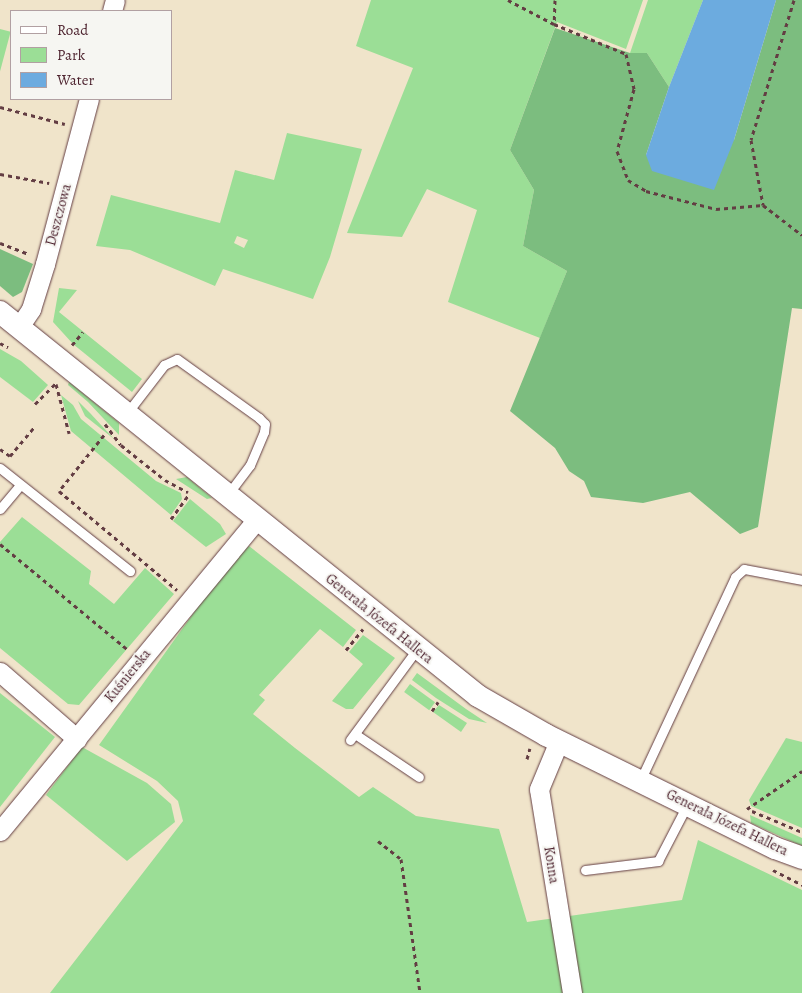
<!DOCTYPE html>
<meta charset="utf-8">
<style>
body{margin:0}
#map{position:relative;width:802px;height:993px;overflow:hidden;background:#f0e4ca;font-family:Alegreya,serif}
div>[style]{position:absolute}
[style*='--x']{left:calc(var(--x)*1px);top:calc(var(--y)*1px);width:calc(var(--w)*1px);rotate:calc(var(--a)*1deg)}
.green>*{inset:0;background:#9bde96;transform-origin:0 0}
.forest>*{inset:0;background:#7cbd7f}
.water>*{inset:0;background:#6cabdf}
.path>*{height:3px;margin-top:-1.5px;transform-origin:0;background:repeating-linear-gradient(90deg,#633d43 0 4px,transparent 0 8px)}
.roads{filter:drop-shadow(0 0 1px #633d43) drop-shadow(0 0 1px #633d43)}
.service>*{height:9px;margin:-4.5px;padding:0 4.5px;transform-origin:4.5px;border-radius:4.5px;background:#fff}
.minor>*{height:19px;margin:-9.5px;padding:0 9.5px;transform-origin:9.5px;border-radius:9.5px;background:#fff}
.tertiary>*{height:22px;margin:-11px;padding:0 11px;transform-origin:11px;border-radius:11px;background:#fff}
span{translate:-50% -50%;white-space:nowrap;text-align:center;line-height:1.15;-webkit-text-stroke:4px #f6f6f2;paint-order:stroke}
.street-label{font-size:14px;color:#4a1f2b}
.legend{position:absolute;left:10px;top:10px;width:162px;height:90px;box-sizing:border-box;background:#f6f6f2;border:1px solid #b1a0a2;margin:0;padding:6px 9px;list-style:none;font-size:15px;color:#4a1f2b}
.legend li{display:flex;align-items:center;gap:10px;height:25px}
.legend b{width:25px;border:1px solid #b1a0a2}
</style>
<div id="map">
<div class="green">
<i style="clip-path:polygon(371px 0,643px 0,626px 49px,557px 22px,510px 150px,534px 190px,523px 246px,567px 271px,540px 338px,448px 302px,477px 210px,427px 189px,402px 237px,347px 233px,413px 68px,356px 46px)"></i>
<i style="clip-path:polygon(648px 0,703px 0,669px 87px,647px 53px,630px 53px)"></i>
<i style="left:0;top:29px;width:11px;height:41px;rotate:15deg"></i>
<i style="clip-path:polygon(evenodd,287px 133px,362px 149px,330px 257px,313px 299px,223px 269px,215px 286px,130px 250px,96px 246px,111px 195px,220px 223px,235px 170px,274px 180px,287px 133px,237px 236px,248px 240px,244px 248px,234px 243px,237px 236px)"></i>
<i style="clip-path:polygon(59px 288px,77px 290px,59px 312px,142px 379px,132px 392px,73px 344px,53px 322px)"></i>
<i style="clip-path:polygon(0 349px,21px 361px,48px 385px,33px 402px,0 377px)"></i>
<i style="clip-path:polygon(69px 382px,119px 423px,119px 435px,88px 402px,68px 385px)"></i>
<i style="clip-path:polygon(61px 395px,73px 405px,81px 419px,156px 481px,181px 493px,182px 499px,171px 515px,71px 431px)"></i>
<i style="clip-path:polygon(78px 401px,90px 413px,114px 439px,85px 416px)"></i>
<i style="clip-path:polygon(187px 477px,194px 483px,212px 498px,207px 499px,176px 479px)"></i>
<i style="clip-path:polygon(190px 499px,220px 524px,226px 534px,206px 547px,173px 521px)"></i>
<i style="clip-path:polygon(22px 517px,91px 571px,89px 584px,114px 604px,145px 568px,174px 594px,79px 705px,68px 704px,0 648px,0 542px)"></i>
<i style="clip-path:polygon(249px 546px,356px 630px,343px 647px,320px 629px,259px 695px,265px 700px,253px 714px,295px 748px,359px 797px,373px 787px,416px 816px,499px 829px,527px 922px,682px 900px,698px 840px,802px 890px,802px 993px,50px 993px,183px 821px,178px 801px,157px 781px,99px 745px,223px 572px)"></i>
<i style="clip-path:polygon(363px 635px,395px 658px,353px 709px,346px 709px,332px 701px,363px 664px,349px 652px)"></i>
<i style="clip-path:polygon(417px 673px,466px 709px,487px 723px,469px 719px,436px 698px,412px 680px)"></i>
<i style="left:410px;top:684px;width:31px;height:10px;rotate:36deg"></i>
<i style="clip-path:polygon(0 693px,55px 737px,0 807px)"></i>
<i style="clip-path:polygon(439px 705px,467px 723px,461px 732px,433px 712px)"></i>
<i style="clip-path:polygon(786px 738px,802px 742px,802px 828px,751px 806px,749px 800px)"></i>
<i style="clip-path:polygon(82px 747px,147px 783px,171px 804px,175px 822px,127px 861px,46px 795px)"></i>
<i style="clip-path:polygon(750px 815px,802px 838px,802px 846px,751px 823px)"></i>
</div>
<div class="forest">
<i style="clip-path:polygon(776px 0,802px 0,802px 309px,792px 308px,758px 527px,740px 534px,690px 492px,643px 503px,591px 497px,584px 481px,569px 471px,555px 448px,510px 411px,567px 271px,523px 246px,534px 190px,510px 150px,555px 28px,630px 53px,647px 53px,669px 87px,646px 155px,734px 140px)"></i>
<i style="clip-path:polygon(0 249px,33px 264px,22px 292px,13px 297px,0 286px)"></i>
</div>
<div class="water">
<i style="clip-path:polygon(703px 0,776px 0,734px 140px,714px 190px,652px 171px,646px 155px,669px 87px)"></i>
</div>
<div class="path">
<i style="--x:508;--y:0;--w:52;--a:27.6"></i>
<i style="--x:555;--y:0;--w:24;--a:92"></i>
<i style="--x:554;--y:24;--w:78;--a:22.6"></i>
<i style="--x:626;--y:54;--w:36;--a:77"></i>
<i style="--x:634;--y:89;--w:64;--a:105.3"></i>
<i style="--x:617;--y:151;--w:31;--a:69"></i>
<i style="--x:628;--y:180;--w:21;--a:31"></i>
<i style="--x:646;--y:191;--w:72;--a:14.4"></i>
<i style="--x:716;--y:209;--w:47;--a:-4.9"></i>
<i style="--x:794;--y:0;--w:146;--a:107.1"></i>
<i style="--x:751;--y:140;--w:66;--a:79.5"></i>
<i style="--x:763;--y:205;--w:49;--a:37.6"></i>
<i style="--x:0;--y:107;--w:67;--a:14.7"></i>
<i style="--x:0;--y:174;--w:50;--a:10.4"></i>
<i style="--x:0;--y:243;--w:30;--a:21"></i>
<i style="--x:0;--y:343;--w:9;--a:27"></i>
<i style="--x:72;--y:345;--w:17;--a:-50"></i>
<i style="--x:56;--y:384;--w:51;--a:75.1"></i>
<i style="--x:35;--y:404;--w:30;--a:-45"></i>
<i style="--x:105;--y:424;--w:26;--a:53"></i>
<i style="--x:121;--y:445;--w:56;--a:38.5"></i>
<i style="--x:165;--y:480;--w:26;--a:28"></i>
<i style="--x:104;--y:435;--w:72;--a:128.8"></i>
<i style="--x:59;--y:491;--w:154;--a:40"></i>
<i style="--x:0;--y:449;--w:12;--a:35"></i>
<i style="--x:10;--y:456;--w:38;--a:-50"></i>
<i style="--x:171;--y:519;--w:32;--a:-54"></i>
<i style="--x:0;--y:544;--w:165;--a:39.6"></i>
<i style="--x:346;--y:650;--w:27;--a:-51"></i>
<i style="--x:432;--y:711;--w:11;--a:-56"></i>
<i style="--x:527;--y:759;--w:11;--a:-75"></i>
<i style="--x:747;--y:809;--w:67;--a:-34.6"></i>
<i style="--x:752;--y:811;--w:54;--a:22.8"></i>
<i style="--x:378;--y:841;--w:29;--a:38"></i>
<i style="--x:401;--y:859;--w:135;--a:81.9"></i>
<i style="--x:773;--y:870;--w:33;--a:27"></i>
</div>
<div class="roads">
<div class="service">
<i style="--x:127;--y:413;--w:61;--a:-52.4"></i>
<i style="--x:164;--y:365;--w:14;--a:-25"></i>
<i style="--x:177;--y:359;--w:101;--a:35.7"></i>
<i style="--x:259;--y:418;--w:8;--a:45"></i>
<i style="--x:265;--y:424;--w:8;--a:97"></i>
<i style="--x:264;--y:432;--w:36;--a:113"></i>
<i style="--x:250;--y:465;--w:38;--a:127"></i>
<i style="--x:0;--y:468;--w:166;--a:38.4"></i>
<i style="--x:0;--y:509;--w:31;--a:-50"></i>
<i style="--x:355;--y:734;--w:77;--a:33.9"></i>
<i style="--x:350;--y:740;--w:113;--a:-53.6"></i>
<i style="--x:640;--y:781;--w:225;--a:-65"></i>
<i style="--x:735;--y:577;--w:12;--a:-42"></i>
<i style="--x:744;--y:569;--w:59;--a:10.7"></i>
<i style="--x:585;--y:870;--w:74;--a:-7"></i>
<i style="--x:658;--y:861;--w:63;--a:-62.6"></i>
</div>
<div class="minor">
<i style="--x:112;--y:11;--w:11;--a:-75"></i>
<i style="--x:19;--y:327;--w:22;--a:-56"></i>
<i style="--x:31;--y:309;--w:47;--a:-72.7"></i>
<i style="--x:45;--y:264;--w:171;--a:-75.1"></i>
<i style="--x:0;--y:672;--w:102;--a:41"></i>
<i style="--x:559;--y:741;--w:52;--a:112.6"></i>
<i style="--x:539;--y:789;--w:207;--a:80.8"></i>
<i style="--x:0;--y:831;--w:403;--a:-50.5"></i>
</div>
<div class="tertiary">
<i style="--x:0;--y:312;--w:613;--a:38.78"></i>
<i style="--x:478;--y:696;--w:78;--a:29.8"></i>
<i style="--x:546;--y:735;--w:255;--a:26.3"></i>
<i style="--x:775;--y:848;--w:29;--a:20"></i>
</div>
</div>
<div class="street-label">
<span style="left:59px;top:215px;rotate:-75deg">Deszczowa</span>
<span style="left:379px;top:619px;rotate:39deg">Generała Józefa Hallera</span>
<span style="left:128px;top:676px;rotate:-51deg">Kuśnierska</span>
<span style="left:727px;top:823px;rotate:26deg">Generała Józefa Hallera</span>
<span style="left:551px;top:865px;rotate:81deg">Konna</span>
</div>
<ul class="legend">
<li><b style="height:6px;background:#fff"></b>Road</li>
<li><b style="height:14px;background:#9bde96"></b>Park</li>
<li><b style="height:14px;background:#6cabdf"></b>Water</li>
</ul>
</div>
